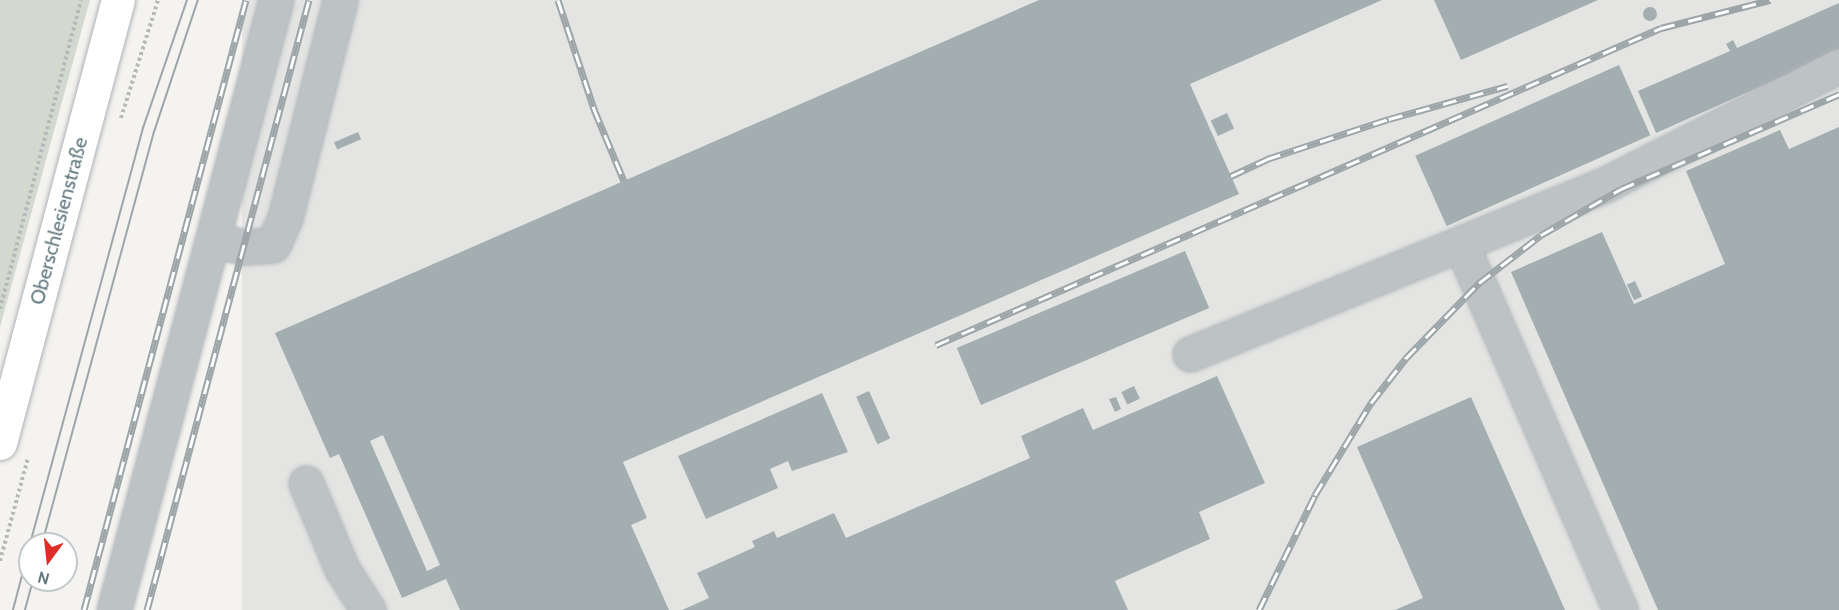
<!DOCTYPE html>
<meta charset="utf-8">
<style>
body{margin:0}
#map{position:relative;width:1839px;height:610px;overflow:hidden;background:#f4f3f0;font-family:Cabin,sans-serif}
div>[style]{position:absolute}
[style*='--x']{left:calc(var(--x)*1px);top:calc(var(--y)*1px);width:calc(var(--w)*1px);rotate:calc(var(--a)*1deg)}
.built>*{inset:0;background:#e4e5e3;transform-origin:0 0}
.green>*{inset:0;background:#d4d9cf}
.building>*{inset:0;background:#a3aeb1;transform-origin:0 0}
.round{border-radius:50%}
.path>*{height:4px;margin-top:-2px;transform-origin:0;background:repeating-linear-gradient(90deg,#b5b9ba 0 3px,transparent 0 6px)}
.roads{filter:drop-shadow(0 0 2px #aeb4b7) drop-shadow(0 0 2px #aeb4b7)}
.minor>*{height:33px;margin:-16.5px;padding:0 16.5px;transform-origin:16.5px;border-radius:16.5px;background:#bdc2c4}
.major>*{height:33px;margin:-16.5px;padding:0 16.5px;transform-origin:16.5px;border-radius:16.5px;background:#fff}
.tram>*{height:1.5px;margin:-0.75px;padding:0 0.75px;transform-origin:0.75px;border-radius:0.75px;background:#9ca5a8}
.rail>*{height:7px;margin-top:-3.5px;transform-origin:0;background:repeating-linear-gradient(90deg,#fff 0 14px,#9ca5a8 0 28px);box-sizing:border-box;border-block:2px solid #9ca5a8}
span{translate:-50% -50%;white-space:nowrap;text-align:center;line-height:1.15;-webkit-text-stroke:6px #fff;paint-order:stroke}
.street-label{font-size:20px;color:#637980}
.north{position:absolute;left:18px;top:532px;width:60px;height:60px;box-sizing:border-box;background:#fff;border:2px solid #c1c9cc;border-radius:50%;rotate:195deg;font-size:16px;font-weight:700;line-height:24px;text-align:center;color:#637980}
.north::after{content:'';display:block;margin:auto;width:21px;height:27px;background:#de2c26;clip-path:polygon(50% 0,100% 100%,50% 72%,0 100%)}
</style>
<div id="map">
<div class="built">
<i style="left:242px;top:0;width:1597px;height:630px"></i>
</div>
<div class="green">
<i style="clip-path:polygon(0 0,90px 0,0 327px)"></i>
</div>
<div class="building">
<i style="clip-path:polygon(evenodd,1039px 0,1382px 0,1190px 84px,1239px 194px,623px 462px,647px 518px,631px 525px,669px 610px,460px 610px,446px 579px,402px 598px,339px 454px,330px 458px,275px 333px,1039px 0,383px 435px,440px 565px,427px 571px,370px 441px,383px 435px)"></i>
<i style="clip-path:polygon(1434px 0,1598px 0,1461px 60px)"></i>
<i style="clip-path:polygon(1839px 3px,1839px 52px,1656px 133px,1638px 91px,1730px 51px,1726px 44px,1733px 40px,1737px 48px)"></i>
<i class="round" style="left:1643px;top:7px;width:14px;height:14px"></i>
<i style="left:1619px;top:65px;width:77px;height:223px;rotate:66deg"></i>
<i style="left:1227px;top:113px;width:17px;height:18px;rotate:65deg"></i>
<i style="clip-path:polygon(1839px 127px,1839px 610px,1658px 610px,1511px 272px,1602px 232px,1634px 304px,1725px 264px,1686px 171px,1780px 130px,1789px 149px)"></i>
<i style="left:358px;top:132px;width:8px;height:26px;rotate:67deg"></i>
<i style="left:1185px;top:251px;width:62px;height:248px;rotate:67deg"></i>
<i style="left:1635px;top:281px;width:17px;height:9px;rotate:65deg"></i>
<i style="clip-path:polygon(1217px 376px,1265px 483px,1199px 512px,1210px 539px,1115px 581px,1128px 610px,682px 610px,709px 598px,697px 573px,755px 547px,752px 541px,774px 531px,777px 538px,834px 513px,846px 538px,1030px 458px,1021px 436px,1083px 408px,1093px 430px)"></i>
<i style="left:1134px;top:386px;width:14px;height:14px;rotate:65deg"></i>
<i style="left:869px;top:391px;width:52px;height:14px;rotate:66deg"></i>
<i style="clip-path:polygon(822px 393px,848px 452px,792px 471px,788px 461px,770px 469px,778px 488px,706px 519px,678px 456px)"></i>
<i style="clip-path:polygon(1116px 397px,1121px 409px,1115px 412px,1109px 399px)"></i>
<i style="clip-path:polygon(1471px 397px,1565px 610px,1395px 610px,1423px 598px,1357px 447px)"></i>
</div>
<div class="path">
<i style="--x:121;--y:118;--w:124;--a:-72.6"></i>
<i style="--x:0;--y:309;--w:319;--a:-75.3"></i>
<i style="--x:0;--y:561;--w:107;--a:-74.8"></i>
</div>
<div class="roads">
<div class="minor">
<i style="--x:213;--y:240;--w:32;--a:13"></i>
<i style="--x:244;--y:247;--w:29;--a:-4"></i>
<i style="--x:273;--y:245;--w:30;--a:-66"></i>
<i style="--x:285;--y:218;--w:225;--a:-75.8"></i>
<i style="--x:1462;--y:246;--w:397;--a:66.5"></i>
<i style="--x:1190;--y:354;--w:449;--a:-22.2"></i>
<i style="--x:1606;--y:184;--w:261;--a:-26.9"></i>
<i style="--x:306;--y:483;--w:93;--a:67.3"></i>
<i style="--x:342;--y:569;--w:49;--a:57.6"></i>
<i style="--x:114;--y:610;--w:631;--a:-75.13"></i>
</div>
<div class="major">
<i style="--x:0;--y:443;--w:458;--a:-75.1"></i>
</div>
</div>
<div class="tram">
<i style="--x:30;--y:544;--w:431;--a:-74.8"></i>
<i style="--x:143;--y:128;--w:135;--a:-71"></i>
<i style="--x:42;--y:544;--w:427;--a:-74.8"></i>
<i style="--x:154;--y:132;--w:139;--a:-71.6"></i>
<i style="--x:13;--y:610;--w:67;--a:-75.3"></i>
<i style="--x:25;--y:610;--w:31;--a:-75"></i>
</div>
<div class="rail">
<i style="--x:558;--y:0;--w:115;--a:71.7"></i>
<i style="--x:594;--y:109;--w:78;--a:67.4"></i>
<i style="--x:1231;--y:176;--w:40;--a:-25"></i>
<i style="--x:1267;--y:159;--w:128;--a:-18.2"></i>
<i style="--x:1389;--y:119;--w:123;--a:-15.6"></i>
<i style="--x:936;--y:345;--w:791;--a:-23.62"></i>
<i style="--x:1661;--y:28;--w:113;--a:-14.4"></i>
<i style="--x:84;--y:610;--w:631;--a:-75.13"></i>
<i style="--x:147;--y:610;--w:631;--a:-75.13"></i>
<i style="--x:1259;--y:610;--w:128;--a:-64"></i>
<i style="--x:1315;--y:495;--w:108;--a:-58.7"></i>
<i style="--x:1371;--y:403;--w:57;--a:-52.1"></i>
<i style="--x:1406;--y:358;--w:105;--a:-45.8"></i>
<i style="--x:1479;--y:283;--w:78;--a:-37.7"></i>
<i style="--x:1541;--y:235;--w:92;--a:-29.9"></i>
<i style="--x:1621;--y:189;--w:238;--a:-23.5"></i>
</div>
<div class="street-label">
<span style="left:59px;top:221px;rotate:-75deg">Oberschlesienstraße</span>
</div>
<div class="north">N</div>
</div>
